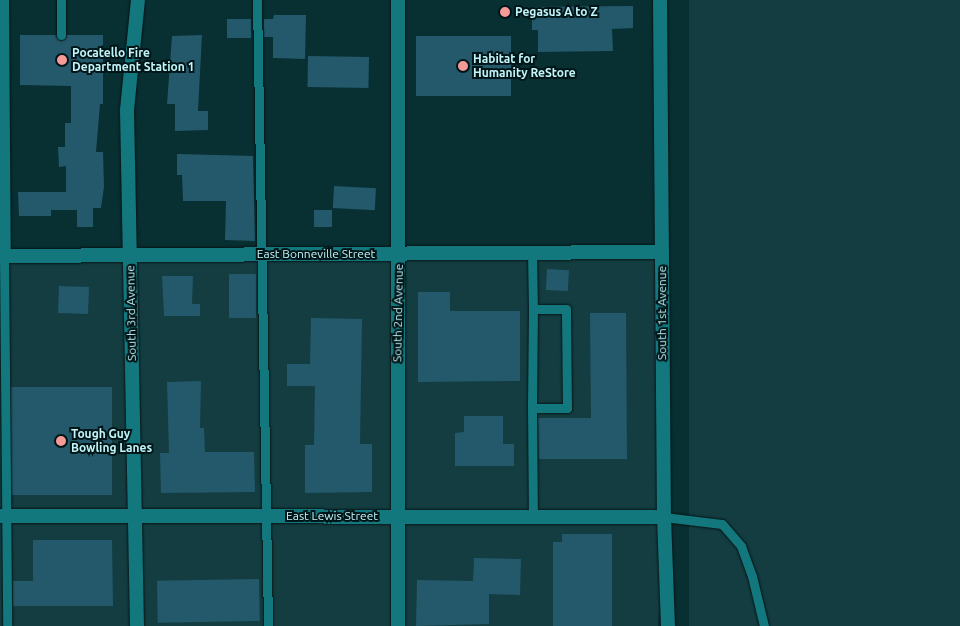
<!DOCTYPE html>
<style>
body{margin:0}
#map{position:relative;width:960px;height:626px;overflow:hidden;background:#082f32;font-family:Ubuntu,sans-serif}
div>[style]{position:absolute}
[style*='--x']{left:calc(var(--x)*1px);top:calc(var(--y)*1px);width:calc(var(--w)*1px);rotate:calc(var(--a)*1deg)}
.built>*{inset:0;background:#133d41;transform-origin:0 0}
.building>*{inset:0;background:#23596b;transform-origin:0 0}
.roads{filter:drop-shadow(0 0 1px #061415) drop-shadow(0 0 1px #061415)}
.service>*{height:9px;margin:-4.5px;padding:0 4.5px;transform-origin:4.5px;border-radius:4.5px;background:#13777e}
.minor>*{height:14px;margin:-7px;padding:0 7px;transform-origin:7px;border-radius:7px;background:#13777e}
.tertiary>*{height:14px;margin:-7px;padding:0 7px;transform-origin:7px;border-radius:7px;background:#13777e}
.dots>*{width:14px;height:14px;translate:-50% -50%;box-sizing:border-box;border:2px solid #001518;border-radius:50%}
span{translate:-50% -50%;white-space:nowrap;text-align:center;line-height:1.15;-webkit-text-stroke:4px #001518;paint-order:stroke}
.poi-label{font-size:12px;color:#c2f5f9;font-weight:700}
.left{translate:0 -50%;text-align:left}
.street-label{font-size:12px;color:#c2f5f9}
</style>
<div id="map">
<div class="built">
<i style="left:689px;top:0;width:271px;height:626px"></i>
<i style="clip-path:polygon(662px 252px,664px 517px,658px 626px,0 626px,0 257px)"></i>
</div>
<div class="building">
<i style="clip-path:polygon(633px 6px,633px 28px,612px 29px,613px 51px,538px 52px,538px 30px,532px 30px,532px 7px)"></i>
<i style="clip-path:polygon(274px 15px,306px 15px,305px 59px,273px 58px,273px 37px,264px 37px,264px 19px,273px 19px)"></i>
<i style="left:251px;top:19px;width:19px;height:24px;rotate:90deg"></i>
<i style="clip-path:polygon(20px 35px,55px 35px,61px 41px,67px 35px,103px 35px,103px 104px,100px 104px,96px 152px,103px 152px,104px 187px,101px 208px,93px 208px,93px 227px,77px 227px,77px 210px,51px 210px,51px 216px,19px 216px,18px 192px,66px 192px,66px 166px,59px 167px,58px 147px,65px 147px,65px 123px,71px 123px,71px 86px,20px 85px)"></i>
<i style="clip-path:polygon(202px 35px,198px 111px,208px 111px,208px 130px,175px 131px,175px 104px,167px 104px,172px 36px)"></i>
<i style="left:416px;top:36px;width:95px;height:60px"></i>
<i style="left:308px;top:56px;width:61px;height:31px;rotate:1deg"></i>
<i style="clip-path:polygon(177px 154px,253px 156px,255px 241px,225px 240px,226px 201px,183px 201px,182px 175px,177px 175px)"></i>
<i style="left:334px;top:186px;width:42px;height:22px;rotate:3deg"></i>
<i style="left:314px;top:210px;width:18px;height:17px"></i>
<i style="left:547px;top:269px;width:22px;height:21px;rotate:3deg"></i>
<i style="left:229px;top:274px;width:27px;height:44px"></i>
<i style="clip-path:polygon(162px 276px,193px 276px,192px 304px,200px 304px,200px 316px,164px 316px)"></i>
<i style="left:59px;top:286px;width:30px;height:27px;rotate:2deg"></i>
<i style="clip-path:polygon(418px 292px,450px 292px,450px 311px,520px 311px,520px 381px,418px 382px)"></i>
<i style="clip-path:polygon(590px 313px,626px 313px,627px 459px,539px 459px,538px 418px,591px 418px)"></i>
<i style="clip-path:polygon(311px 318px,362px 319px,360px 444px,372px 444px,372px 492px,305px 493px,305px 445px,314px 445px,315px 386px,287px 386px,287px 364px,310px 364px)"></i>
<i style="clip-path:polygon(201px 381px,200px 428px,204px 428px,205px 452px,254px 452px,255px 492px,161px 493px,160px 453px,169px 453px,167px 382px)"></i>
<i style="left:11px;top:387px;width:101px;height:108px"></i>
<i style="clip-path:polygon(464px 416px,503px 416px,503px 444px,514px 444px,514px 466px,455px 466px,455px 433px,464px 432px)"></i>
<i style="clip-path:polygon(562px 534px,612px 534px,612px 626px,553px 626px,553px 542px,562px 542px)"></i>
<i style="clip-path:polygon(33px 540px,112px 540px,113px 606px,13px 606px,13px 581px,33px 581px)"></i>
<i style="clip-path:polygon(474px 558px,521px 559px,520px 595px,489px 594px,489px 624px,416px 626px,417px 580px,473px 581px)"></i>
<i style="left:259px;top:579px;width:42px;height:102px;rotate:89deg"></i>
</div>
<div class="roads">
<div class="service">
<i style="--x:257;--y:0;--w:626;--a:88.99"></i>
<i style="--x:61;--y:35;--w:35;--a:-90"></i>
<i style="--x:532;--y:253;--w:56;--a:89"></i>
<i style="--x:4;--y:256;--w:370;--a:89.5"></i>
<i style="--x:532;--y:408;--w:35;--a:0"></i>
<i style="--x:567;--y:408;--w:99;--a:-90.6"></i>
<i style="--x:566;--y:309;--w:33;--a:180"></i>
<i style="--x:533;--y:309;--w:99;--a:90.6"></i>
<i style="--x:532;--y:408;--w:109;--a:89.5"></i>
<i style="--x:664;--y:517;--w:58;--a:6.9"></i>
<i style="--x:722;--y:524;--w:29;--a:49"></i>
<i style="--x:741;--y:546;--w:32;--a:70"></i>
<i style="--x:752;--y:576;--w:51;--a:76.5"></i>
</div>
<div class="minor">
<i style="--x:2;--y:0;--w:256;--a:89.6"></i>
<i style="--x:660;--y:0;--w:517;--a:89.56"></i>
<i style="--x:664;--y:517;--w:109;--a:87.9"></i>
<i style="--x:0;--y:256;--w:662;--a:-0.35"></i>
<i style="--x:0;--y:516;--w:664;--a:0.09"></i>
<i style="--x:137;--y:626;--w:516;--a:-91.11"></i>
<i style="--x:127;--y:110;--w:111;--a:-84.3"></i>
</div>
<div class="tertiary">
<i style="--x:398;--y:626;--w:626;--a:-90"></i>
</div>
</div>
<div class="dots">
<i style="left:505px;top:12px;background:#f59b97"></i>
<i style="left:62px;top:60px;background:#f59b97"></i>
<i style="left:463px;top:66px;background:#f59b97"></i>
<i style="left:61px;top:441px;background:#f59b97"></i>
</div>
<div class="poi-label">
<span class="left" style="left:515px;top:12px">Pegasus A to Z</span>
<span class="left" style="left:72px;top:60px">Pocatello Fire<br>Department Station 1</span>
<span class="left" style="left:473px;top:66px">Habitat for<br>Humanity ReStore</span>
<span class="left" style="left:71px;top:441px">Tough Guy<br>Bowling Lanes</span>
</div>
<div class="street-label">
<span style="left:316px;top:254px">East Bonneville Street</span>
<span style="left:131px;top:313px;rotate:-91deg">South 3rd Avenue</span>
<span style="left:398px;top:313px;rotate:-89deg">South 2nd Avenue</span>
<span style="left:662px;top:313px;rotate:-90deg">South 1st Avenue</span>
<span style="left:332px;top:516px">East Lewis Street</span>
</div>
</div>
